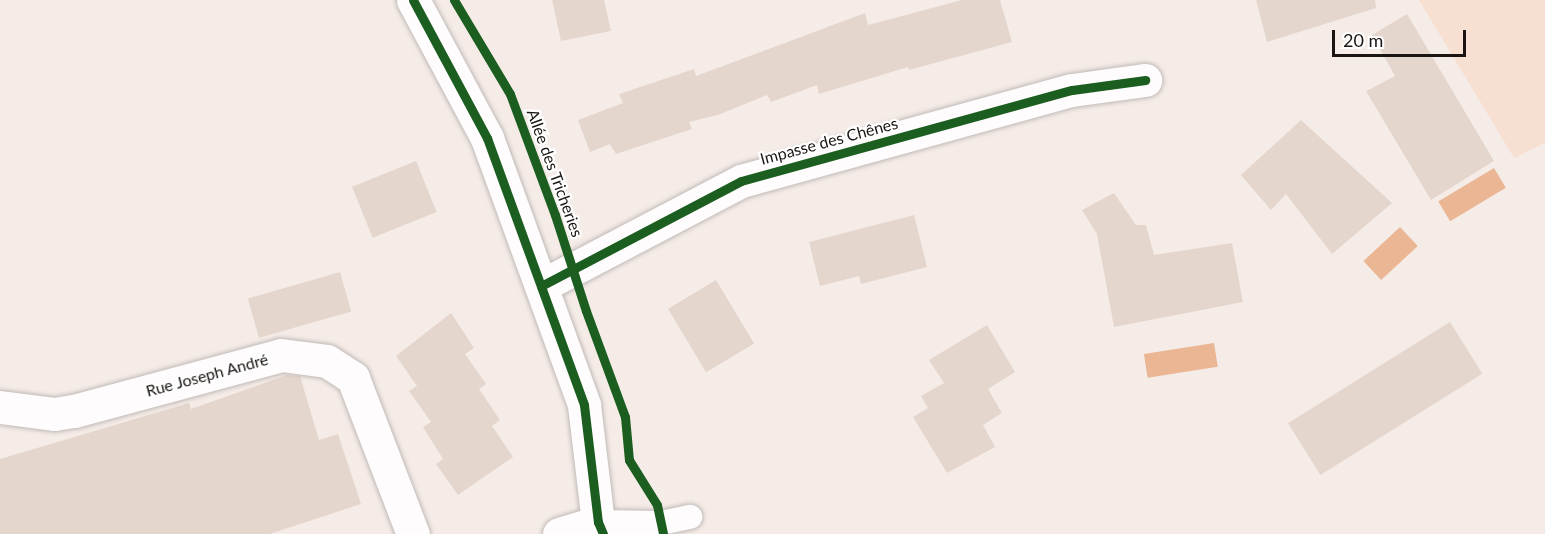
<!DOCTYPE html>
<meta charset="utf-8">
<style>
body{margin:0}
#map{position:relative;width:1545px;height:534px;overflow:hidden;background:#f5ece8;font-family:Lato,sans-serif}
div>[style]{position:absolute}
[style*='--x']{left:calc(var(--x)*1px);top:calc(var(--y)*1px);width:calc(var(--w)*1px);rotate:calc(var(--a)*1deg)}
.green>*{inset:0;background:#f7dfd1}
.water>*{inset:0;background:#ebb694;transform-origin:0 0}
.building>*{inset:0;background:#e5d6cd;transform-origin:0 0}
.roads{filter:drop-shadow(0 0 2px #c1bab7) drop-shadow(0 0 2px #c1bab7)}
.service>*{height:24px;margin:-12px;padding:0 12px;transform-origin:12px;border-radius:12px;background:#fefcfc}
.minor>*{height:33px;margin:-16.5px;padding:0 16.5px;transform-origin:16.5px;border-radius:16.5px;background:#fefcfc}
.cycleway>*{height:9px;margin:-4.5px;padding:0 4.5px;transform-origin:4.5px;border-radius:4.5px;background:#1b5e20}
span{translate:-50% -50%;white-space:nowrap;text-align:center;line-height:1.15;-webkit-text-stroke:4.5px #fff;paint-order:stroke}
.street-label{font-size:16px;color:#1a1512}
.scale{position:absolute;left:1332px;top:30px;width:134px;height:27px;box-sizing:border-box;border:3px solid #1a1512;border-top:0;padding-left:8px;font-size:18px;line-height:21px;white-space:nowrap;color:#1a1512;-webkit-text-stroke:4px #fff;paint-order:stroke}
</style>
<div id="map">
<div class="green">
<i style="clip-path:polygon(1419px 0,1545px 0,1545px 143px,1514px 158px)"></i>
</div>
<div class="water">
<i style="left:1494px;top:168px;width:23px;height:65px;rotate:59deg"></i>
<i style="left:1400px;top:227px;width:26px;height:50px;rotate:47deg"></i>
<i style="left:1214px;top:343px;width:24px;height:71px;rotate:81deg"></i>
</div>
<div class="building">
<i style="clip-path:polygon(552px 0,604px 0,611px 31px,561px 41px)"></i>
<i style="clip-path:polygon(962px 0,1000px 0,1012px 42px,909px 70px,908px 67px,819px 94px,817px 85px,771px 102px,767px 95px,718px 115px,689px 122px,692px 129px,616px 154px,610px 144px,590px 152px,578px 120px,623px 103px,619px 94px,694px 69px,696px 76px,865px 13px,868px 25px)"></i>
<i style="clip-path:polygon(1256px 0,1375px 0,1376px 8px,1267px 42px)"></i>
<i style="clip-path:polygon(1407px 14px,1494px 161px,1431px 200px,1366px 91px,1395px 76px,1372px 35px)"></i>
<i style="clip-path:polygon(1301px 120px,1392px 203px,1332px 254px,1286px 194px,1271px 210px,1241px 175px)"></i>
<i style="left:416px;top:161px;width:55px;height:69px;rotate:68deg"></i>
<i style="clip-path:polygon(1114px 193px,1136px 225px,1146px 225px,1154px 255px,1232px 243px,1243px 302px,1114px 327px,1097px 234px,1082px 210px)"></i>
<i style="clip-path:polygon(914px 215px,927px 267px,861px 284px,859px 276px,820px 286px,809px 242px)"></i>
<i style="left:340px;top:272px;width:41px;height:96px;rotate:74deg"></i>
<i style="left:716px;top:280px;width:74px;height:56px;rotate:59deg"></i>
<i style="clip-path:polygon(451px 313px,474px 348px,465px 354px,486px 384px,479px 389px,500px 420px,492px 426px,513px 457px,458px 495px,436px 464px,443px 459px,423px 427px,431px 422px,409px 391px,417px 386px,396px 356px)"></i>
<i style="left:1450px;top:322px;width:61px;height:191px;rotate:58deg"></i>
<i style="clip-path:polygon(987px 325px,1015px 372px,988px 389px,1002px 413px,983px 425px,995px 447px,947px 473px,913px 417px,928px 408px,921px 396px,944px 383px,929px 360px)"></i>
<i style="clip-path:polygon(287px 375px,300px 376px,319px 440px,338px 434px,361px 504px,270px 534px,0 534px,0 459px,189px 403px,191px 409px)"></i>
</div>
<div class="roads">
<div class="service">
<i style="--x:598;--y:522;--w:63;--a:0.9"></i>
<i style="--x:661;--y:523;--w:30;--a:-12"></i>
</div>
<div class="minor">
<i style="--x:413;--y:0;--w:157;--a:61.8"></i>
<i style="--x:487;--y:138;--w:284;--a:70"></i>
<i style="--x:584;--y:405;--w:118;--a:83.2"></i>
<i style="--x:598;--y:522;--w:13;--a:67"></i>
<i style="--x:541;--y:286;--w:226;--a:-27.7"></i>
<i style="--x:741;--y:181;--w:343;--a:-15.4"></i>
<i style="--x:1072;--y:90;--w:74;--a:-7.8"></i>
<i style="--x:0;--y:407;--w:54;--a:7.4"></i>
<i style="--x:54;--y:414;--w:20;--a:-9"></i>
<i style="--x:74;--y:411;--w:214;--a:-15.1"></i>
<i style="--x:281;--y:355;--w:46;--a:7.4"></i>
<i style="--x:327;--y:361;--w:31;--a:33"></i>
<i style="--x:353;--y:378;--w:167;--a:69"></i>
<i style="--x:559;--y:534;--w:41;--a:-17.1"></i>
</div>
</div>
<div class="cycleway">
<i style="--x:413;--y:0;--w:157;--a:61.8"></i>
<i style="--x:487;--y:138;--w:284;--a:70"></i>
<i style="--x:584;--y:405;--w:118;--a:83.2"></i>
<i style="--x:598;--y:522;--w:13;--a:67"></i>
<i style="--x:454;--y:0;--w:109;--a:59.2"></i>
<i style="--x:510;--y:94;--w:129;--a:69.6"></i>
<i style="--x:555;--y:215;--w:101;--a:72.1"></i>
<i style="--x:586;--y:311;--w:113;--a:69.8"></i>
<i style="--x:625;--y:417;--w:43;--a:84.7"></i>
<i style="--x:629;--y:460;--w:53;--a:58.1"></i>
<i style="--x:657;--y:505;--w:30;--a:78"></i>
<i style="--x:541;--y:286;--w:226;--a:-27.7"></i>
<i style="--x:741;--y:181;--w:343;--a:-15.4"></i>
<i style="--x:1072;--y:90;--w:74;--a:-7.8"></i>
</div>
<div class="street-label">
<span style="left:829px;top:141px;rotate:-15deg">Impasse des Chênes</span>
<span style="left:555px;top:173px;rotate:70deg">Allée des Tricheries</span>
<span style="left:207px;top:375px;rotate:-15deg">Rue Joseph André</span>
</div>
<div class="scale">20 m</div>
</div>
